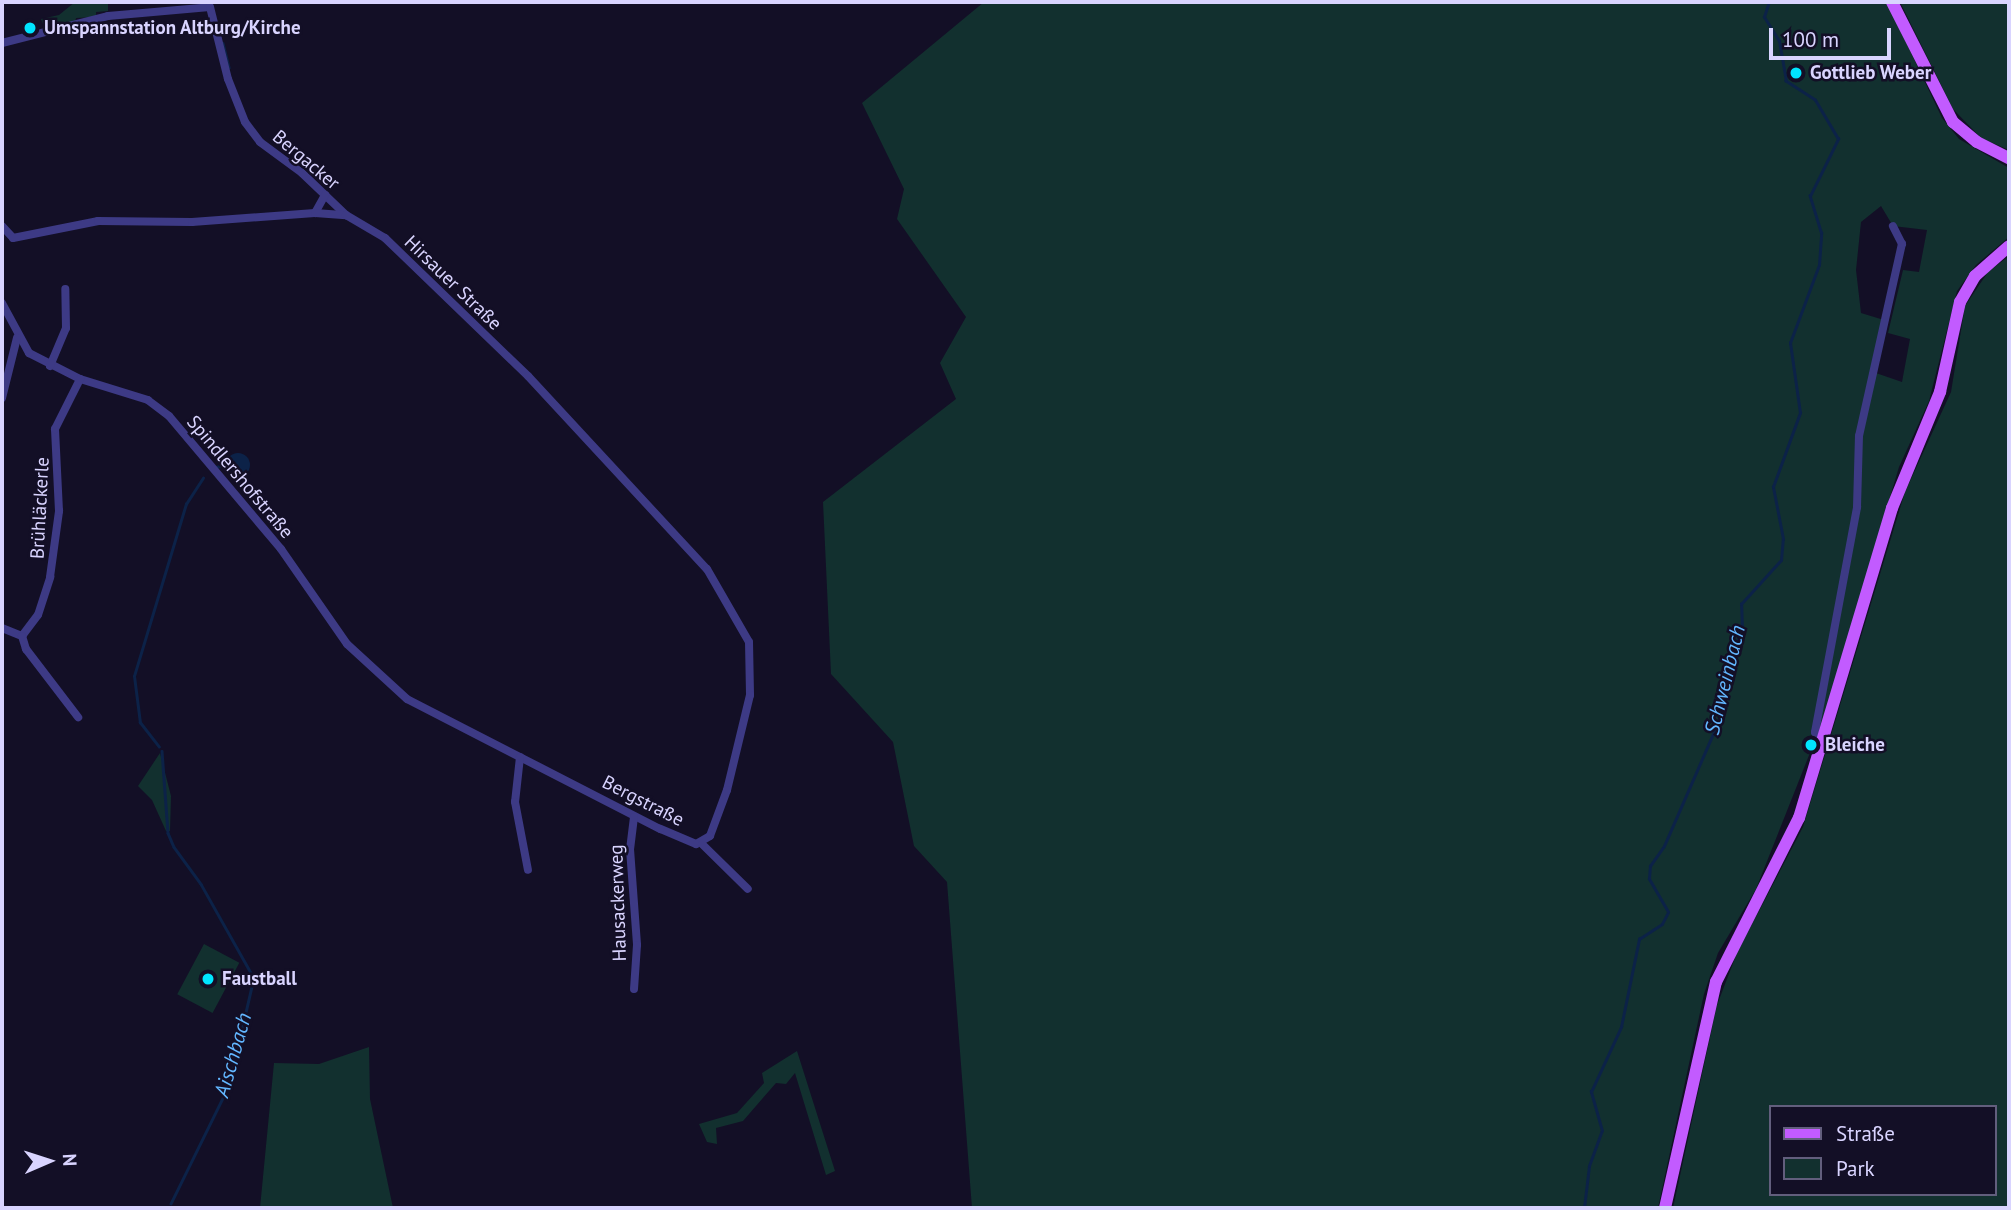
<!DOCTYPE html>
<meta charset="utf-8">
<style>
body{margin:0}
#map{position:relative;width:2011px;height:1210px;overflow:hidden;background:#130f26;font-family:"PT Sans",sans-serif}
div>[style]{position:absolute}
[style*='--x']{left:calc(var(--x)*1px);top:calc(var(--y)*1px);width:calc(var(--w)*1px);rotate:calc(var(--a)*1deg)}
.green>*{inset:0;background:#12302f;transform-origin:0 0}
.water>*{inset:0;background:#0c2248}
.round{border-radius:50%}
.stream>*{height:2.5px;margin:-1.25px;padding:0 1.25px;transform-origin:1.25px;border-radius:1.25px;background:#0c2248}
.minor>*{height:8px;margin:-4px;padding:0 4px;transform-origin:4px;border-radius:4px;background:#3d3a85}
.primary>*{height:12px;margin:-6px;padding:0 6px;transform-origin:6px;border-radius:6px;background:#c25bff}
.dots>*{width:19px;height:19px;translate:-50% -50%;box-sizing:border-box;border:4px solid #130f26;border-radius:50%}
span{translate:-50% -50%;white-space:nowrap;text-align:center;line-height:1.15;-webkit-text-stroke:5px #130f26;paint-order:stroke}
.poi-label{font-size:19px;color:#d9d4ff;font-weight:700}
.left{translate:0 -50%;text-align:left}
.street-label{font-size:19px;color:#d9d4ff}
.water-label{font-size:21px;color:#62b6ff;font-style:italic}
.frame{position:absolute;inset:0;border:4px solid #d9d4ff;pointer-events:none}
.legend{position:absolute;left:1769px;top:1105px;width:228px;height:91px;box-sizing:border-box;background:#130f26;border:2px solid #625e7d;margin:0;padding:9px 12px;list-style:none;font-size:21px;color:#d9d4ff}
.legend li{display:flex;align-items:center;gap:14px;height:35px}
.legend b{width:35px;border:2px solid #625e7d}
.north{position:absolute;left:14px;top:1126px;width:70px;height:70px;-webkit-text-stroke:5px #130f26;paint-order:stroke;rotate:87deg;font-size:19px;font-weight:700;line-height:28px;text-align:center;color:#d9d4ff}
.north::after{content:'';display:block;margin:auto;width:24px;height:32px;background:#d9d4ff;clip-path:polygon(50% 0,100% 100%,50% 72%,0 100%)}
.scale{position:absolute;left:1769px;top:28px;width:122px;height:32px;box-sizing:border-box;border:4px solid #d9d4ff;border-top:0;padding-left:9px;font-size:21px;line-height:24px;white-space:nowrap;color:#d9d4ff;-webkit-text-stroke:5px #130f26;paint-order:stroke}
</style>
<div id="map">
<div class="green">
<i style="clip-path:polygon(75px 2px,144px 2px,108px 4px,108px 11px,96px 12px,96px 17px,76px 18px,75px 23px,46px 32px,41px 19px,59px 15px)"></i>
<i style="clip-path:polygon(evenodd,984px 2px,1887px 2px,1942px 118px,1959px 139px,2009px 168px,2009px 237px,1976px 265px,1957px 291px,1929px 401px,1899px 467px,1823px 720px,1756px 889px,1718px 953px,1704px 994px,1658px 1208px,972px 1208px,947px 882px,914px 846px,893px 742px,831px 674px,823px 502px,956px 399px,940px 363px,966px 317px,897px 219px,904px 189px,862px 103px,984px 2px,1881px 206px,1893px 226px,1927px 230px,1919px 272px,1903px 270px,1888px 333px,1910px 339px,1902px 382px,1873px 372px,1884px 320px,1861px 313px,1856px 270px,1861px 222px,1881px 206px)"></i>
<i style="clip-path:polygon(1900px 2px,2009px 2px,2009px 150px,1981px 138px,1953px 109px)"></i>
<i style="clip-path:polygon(evenodd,2009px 256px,2009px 1208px,1673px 1208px,1717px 1005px,1737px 953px,1803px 827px,1905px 492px,1951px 392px,1965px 306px,1988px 272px,2009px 256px,1771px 1107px,1995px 1107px,1995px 1194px,1771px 1194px,1771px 1107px)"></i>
<i style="clip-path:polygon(160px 753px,171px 796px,170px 831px,166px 831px,152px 800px,138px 786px)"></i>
<i style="left:204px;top:944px;width:40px;height:57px;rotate:28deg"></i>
<i style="clip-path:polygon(369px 1047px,370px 1099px,393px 1208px,260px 1208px,274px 1063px,319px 1064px)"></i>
<i style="clip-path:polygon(797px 1051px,835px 1171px,826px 1175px,795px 1073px,786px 1084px,776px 1083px,743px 1121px,716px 1128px,717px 1144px,707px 1142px,699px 1124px,737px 1113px,764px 1083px,762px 1073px)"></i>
</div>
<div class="water">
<i class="round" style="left:226px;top:453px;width:24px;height:24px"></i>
</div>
<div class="stream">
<i style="--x:223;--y:43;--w:25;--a:76"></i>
<i style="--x:215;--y:467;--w:12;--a:-9"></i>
<i style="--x:159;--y:747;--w:31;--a:-128"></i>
<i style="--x:140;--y:723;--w:47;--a:-97.3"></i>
<i style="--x:134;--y:676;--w:180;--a:-73.2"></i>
<i style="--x:186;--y:504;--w:31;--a:-57"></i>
<i style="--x:162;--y:751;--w:82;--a:85.8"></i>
<i style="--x:168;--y:833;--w:15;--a:67"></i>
<i style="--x:174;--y:847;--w:46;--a:53.9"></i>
<i style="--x:201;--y:884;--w:108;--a:60.6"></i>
<i style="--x:254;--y:978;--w:111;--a:103"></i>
<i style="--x:229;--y:1086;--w:131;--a:116.2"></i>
<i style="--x:1584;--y:1208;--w:42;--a:-83.2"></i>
<i style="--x:1589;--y:1166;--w:37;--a:-70"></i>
<i style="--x:1602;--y:1131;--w:41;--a:-105.8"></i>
<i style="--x:1591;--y:1092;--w:72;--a:-65.2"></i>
<i style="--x:1621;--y:1027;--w:90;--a:-78.4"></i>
<i style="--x:1639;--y:939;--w:27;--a:-33"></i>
<i style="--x:1662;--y:924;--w:13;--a:-63"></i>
<i style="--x:1668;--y:912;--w:38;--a:-120"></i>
<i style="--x:1649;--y:879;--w:13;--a:-86"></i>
<i style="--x:1650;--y:866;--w:24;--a:-55"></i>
<i style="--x:1664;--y:846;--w:140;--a:-66.4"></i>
<i style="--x:1720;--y:718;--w:30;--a:-92"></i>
<i style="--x:1719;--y:688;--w:63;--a:-68.7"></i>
<i style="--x:1742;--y:629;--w:25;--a:-92"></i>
<i style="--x:1741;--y:604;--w:59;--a:-47.7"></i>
<i style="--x:1781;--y:560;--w:21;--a:-85"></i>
<i style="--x:1783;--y:539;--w:53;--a:-100.9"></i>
<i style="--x:1773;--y:487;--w:79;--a:-70"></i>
<i style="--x:1800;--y:413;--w:71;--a:-98.1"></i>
<i style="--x:1790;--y:343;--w:83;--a:-69.6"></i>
<i style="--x:1819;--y:265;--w:32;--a:-86"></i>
<i style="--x:1821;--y:233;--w:39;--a:-107"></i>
<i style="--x:1810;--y:196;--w:64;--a:-63.8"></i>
<i style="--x:1838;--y:139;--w:45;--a:-120.5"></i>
<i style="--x:1815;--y:100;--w:35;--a:-147"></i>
<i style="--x:1786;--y:81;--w:41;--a:-99.9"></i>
<i style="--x:1779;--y:41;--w:28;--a:-122"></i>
<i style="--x:1764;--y:17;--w:16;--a:-72"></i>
</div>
<div class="minor">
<i style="--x:2;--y:43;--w:109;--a:-14.3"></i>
<i style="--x:108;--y:16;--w:102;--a:-5"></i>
<i style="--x:210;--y:7;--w:74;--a:76"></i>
<i style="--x:228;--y:79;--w:46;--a:68.4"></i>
<i style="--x:245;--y:122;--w:25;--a:53"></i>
<i style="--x:260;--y:142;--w:52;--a:36.4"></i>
<i style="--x:302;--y:173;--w:61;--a:43.7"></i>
<i style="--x:315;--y:213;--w:21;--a:-61"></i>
<i style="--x:2;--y:226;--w:16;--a:47"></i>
<i style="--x:13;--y:238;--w:87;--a:-11.3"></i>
<i style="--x:98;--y:221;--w:94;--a:0.6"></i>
<i style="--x:192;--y:222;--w:123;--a:-4.2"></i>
<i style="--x:315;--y:213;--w:31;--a:4"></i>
<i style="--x:346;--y:215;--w:45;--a:30.5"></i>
<i style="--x:385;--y:238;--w:199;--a:44"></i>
<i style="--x:528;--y:376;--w:263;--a:47.2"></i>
<i style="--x:707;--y:569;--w:84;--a:60.1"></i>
<i style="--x:749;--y:642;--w:53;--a:88.9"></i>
<i style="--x:750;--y:695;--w:98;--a:103.6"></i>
<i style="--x:727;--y:790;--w:49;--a:110.3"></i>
<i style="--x:710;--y:836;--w:16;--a:150"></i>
<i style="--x:696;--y:844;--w:39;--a:-157"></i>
<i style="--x:660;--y:829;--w:284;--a:-152.8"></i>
<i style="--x:407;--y:699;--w:81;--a:-137.5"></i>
<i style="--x:347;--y:644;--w:116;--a:-124.8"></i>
<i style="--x:281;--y:549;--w:174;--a:-130.1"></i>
<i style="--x:169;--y:416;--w:26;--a:-143"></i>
<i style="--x:148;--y:400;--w:71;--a:-162.8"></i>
<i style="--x:80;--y:379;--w:57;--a:-153"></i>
<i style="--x:29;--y:353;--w:57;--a:-118.4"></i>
<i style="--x:50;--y:366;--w:41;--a:-67.2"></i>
<i style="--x:66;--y:328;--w:39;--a:-91"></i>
<i style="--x:2;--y:398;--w:62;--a:-76"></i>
<i style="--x:2;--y:628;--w:22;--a:22"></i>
<i style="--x:22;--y:636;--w:26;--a:-53"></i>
<i style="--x:38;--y:615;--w:40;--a:-72"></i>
<i style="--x:50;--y:577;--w:67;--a:-82.2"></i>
<i style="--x:59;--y:511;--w:82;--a:-92.8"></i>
<i style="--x:55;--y:429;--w:56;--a:-63.4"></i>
<i style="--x:22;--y:636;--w:14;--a:73"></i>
<i style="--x:26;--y:649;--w:86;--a:52.6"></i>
<i style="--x:1821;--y:744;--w:13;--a:-117"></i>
<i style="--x:1815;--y:732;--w:229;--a:-79.4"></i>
<i style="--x:1857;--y:507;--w:71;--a:-88.4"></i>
<i style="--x:1859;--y:436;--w:197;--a:-77.4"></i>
<i style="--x:1902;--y:244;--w:20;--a:-117"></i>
<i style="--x:520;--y:757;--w:45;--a:96.3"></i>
<i style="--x:515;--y:802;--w:69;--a:79.2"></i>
<i style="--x:634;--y:817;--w:32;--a:97"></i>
<i style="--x:630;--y:849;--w:96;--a:85.8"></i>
<i style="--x:637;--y:945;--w:44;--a:93.9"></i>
<i style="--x:702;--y:844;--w:64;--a:44.4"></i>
</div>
<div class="primary">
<i style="--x:1892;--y:2;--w:135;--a:63.1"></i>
<i style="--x:1953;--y:122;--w:31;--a:40"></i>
<i style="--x:1977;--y:142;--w:36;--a:27"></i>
<i style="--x:1665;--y:1208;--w:232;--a:-77.3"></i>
<i style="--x:1716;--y:982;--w:184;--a:-63.2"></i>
<i style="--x:1799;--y:818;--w:324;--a:-73.3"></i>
<i style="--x:1892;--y:508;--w:126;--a:-67.5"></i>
<i style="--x:1940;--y:392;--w:92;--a:-77.5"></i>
<i style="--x:1960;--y:302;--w:30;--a:-60"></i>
<i style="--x:1975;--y:276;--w:45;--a:-41.4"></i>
</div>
<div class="dots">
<i style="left:30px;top:28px;background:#00e5ff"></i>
<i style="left:1796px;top:73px;background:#00e5ff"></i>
<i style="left:1811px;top:745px;background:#00e5ff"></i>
<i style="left:208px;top:979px;background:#00e5ff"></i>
</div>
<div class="poi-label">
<span class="left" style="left:44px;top:28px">Umspannstation Altburg/Kirche</span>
<span class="left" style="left:1810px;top:73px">Gottlieb Weber</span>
<span class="left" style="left:1825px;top:745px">Bleiche</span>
<span class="left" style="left:222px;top:979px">Faustball</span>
</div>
<div class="street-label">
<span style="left:306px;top:160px;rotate:40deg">Bergacker</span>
<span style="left:453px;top:283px;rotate:44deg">Hirsauer Straße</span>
<span style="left:240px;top:477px;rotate:50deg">Spindlershofstraße</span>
<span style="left:40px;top:508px;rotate:-87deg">Brühläckerle</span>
<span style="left:643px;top:801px;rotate:27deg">Bergstraße</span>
<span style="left:618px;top:903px;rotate:-92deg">Hausackerweg</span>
</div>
<div class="water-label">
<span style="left:1725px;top:680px;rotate:-76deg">Schweinbach</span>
<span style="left:233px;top:1055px;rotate:-74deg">Aischbach</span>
</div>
<div class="frame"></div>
<ul class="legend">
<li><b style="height:9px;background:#c25bff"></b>Straße</li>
<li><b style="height:19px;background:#12302f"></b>Park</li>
</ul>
<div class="north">N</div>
<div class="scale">100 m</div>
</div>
